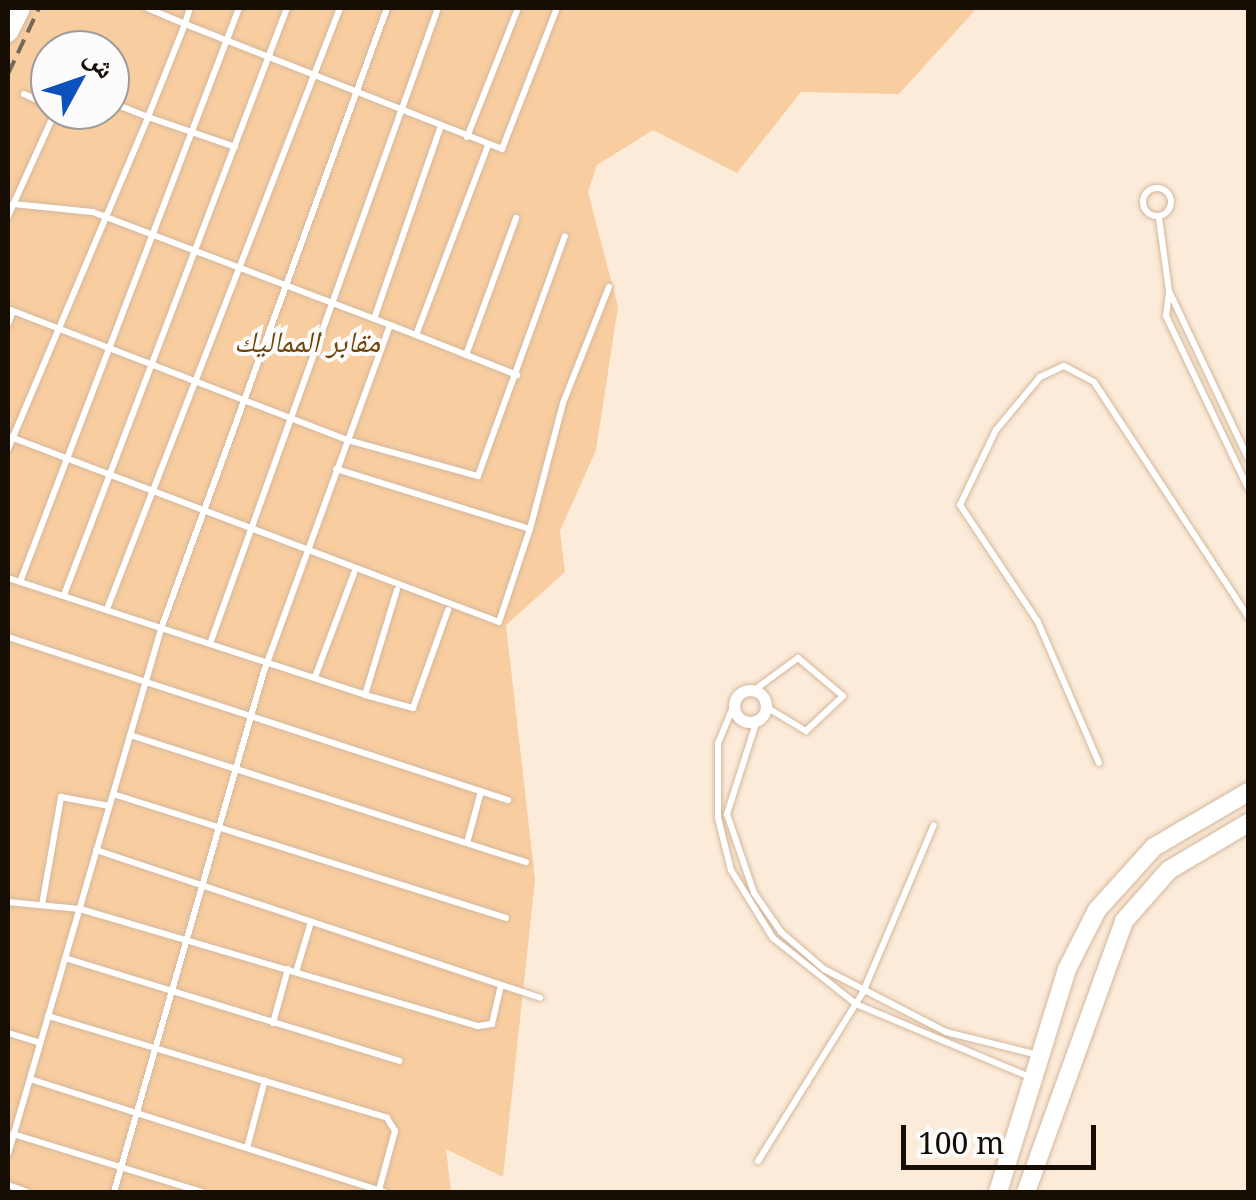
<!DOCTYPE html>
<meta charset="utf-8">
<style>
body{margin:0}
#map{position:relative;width:1256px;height:1200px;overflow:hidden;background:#fcebd9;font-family:"Noto Serif","Noto Naskh Arabic",serif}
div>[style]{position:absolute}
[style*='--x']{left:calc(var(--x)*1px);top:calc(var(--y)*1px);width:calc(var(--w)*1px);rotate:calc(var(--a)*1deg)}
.green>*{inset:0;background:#f8cda0}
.roads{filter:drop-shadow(0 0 2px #d4b89c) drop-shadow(0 0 2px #d4b89c)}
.service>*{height:6px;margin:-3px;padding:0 3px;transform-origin:3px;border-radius:3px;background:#fff}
.service>.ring{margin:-3px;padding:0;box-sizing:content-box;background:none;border:6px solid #fff;border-radius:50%}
.minor>*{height:11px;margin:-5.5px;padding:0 5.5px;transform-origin:5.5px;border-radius:5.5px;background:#fff}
.minor>.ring{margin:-5.5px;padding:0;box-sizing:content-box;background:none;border:11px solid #fff;border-radius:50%}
.primary>*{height:18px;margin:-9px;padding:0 9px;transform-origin:9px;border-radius:9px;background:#fff}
.trunk>*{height:20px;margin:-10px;padding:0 10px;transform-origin:10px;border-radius:10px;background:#fff}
.rail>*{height:4px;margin-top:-2px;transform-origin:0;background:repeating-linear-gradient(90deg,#74675b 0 15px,transparent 0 23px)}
span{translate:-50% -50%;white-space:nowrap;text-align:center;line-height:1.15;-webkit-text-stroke:8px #fbfbfb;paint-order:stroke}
.park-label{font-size:30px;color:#6f4405;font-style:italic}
.frame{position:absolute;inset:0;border:10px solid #160d04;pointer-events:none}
.north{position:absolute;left:30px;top:30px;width:100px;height:100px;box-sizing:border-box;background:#fbfbfb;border:2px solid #9f9c98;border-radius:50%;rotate:50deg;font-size:28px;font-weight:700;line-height:40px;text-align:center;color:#160d04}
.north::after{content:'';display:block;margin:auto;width:35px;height:45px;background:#0d51bc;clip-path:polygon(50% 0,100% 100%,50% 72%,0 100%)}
.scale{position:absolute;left:901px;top:1125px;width:195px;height:45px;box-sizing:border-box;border:5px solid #160d04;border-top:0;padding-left:12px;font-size:30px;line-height:35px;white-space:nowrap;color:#160d04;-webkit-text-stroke:8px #fbfbfb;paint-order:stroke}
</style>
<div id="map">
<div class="green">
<i style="clip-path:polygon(evenodd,8px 8px,977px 8px,899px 94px,801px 92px,737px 173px,653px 130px,597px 165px,588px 192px,618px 307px,596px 450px,560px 531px,565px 572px,506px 625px,535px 880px,503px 1177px,446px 1149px,451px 1192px,8px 1192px,8px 8px,50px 50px,110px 50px,110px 110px,50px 110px,50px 50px)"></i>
</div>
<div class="roads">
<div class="service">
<i style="--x:147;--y:8;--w:41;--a:22.8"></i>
<i style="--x:185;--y:24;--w:17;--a:-73"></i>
<i style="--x:24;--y:94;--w:29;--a:25"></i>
<i style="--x:110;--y:102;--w:41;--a:21.5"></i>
<i style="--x:148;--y:117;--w:100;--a:-68.3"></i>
<i style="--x:185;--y:24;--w:341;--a:21.5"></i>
<i style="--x:502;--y:149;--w:151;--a:-68.7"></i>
<i style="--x:467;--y:137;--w:139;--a:-68.4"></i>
<i class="ring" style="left:1143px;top:188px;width:22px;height:22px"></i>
<i style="--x:13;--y:204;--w:80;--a:5.7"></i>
<i style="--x:93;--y:212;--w:318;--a:20.8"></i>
<i style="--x:390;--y:325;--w:368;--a:110"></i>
<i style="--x:264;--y:671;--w:542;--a:106.06"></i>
<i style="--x:8;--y:216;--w:116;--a:-65.6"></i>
<i style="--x:1159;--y:218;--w:74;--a:82.2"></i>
<i style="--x:1169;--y:291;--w:185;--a:64.7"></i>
<i style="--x:1169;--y:292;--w:24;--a:97"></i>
<i style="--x:1166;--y:316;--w:191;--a:64.5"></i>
<i style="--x:8;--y:309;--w:363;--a:21.1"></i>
<i style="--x:347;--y:440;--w:136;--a:15.4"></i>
<i style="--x:478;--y:476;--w:255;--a:-70.1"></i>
<i style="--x:374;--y:319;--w:204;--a:-70.9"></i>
<i style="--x:8;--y:324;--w:14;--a:-69"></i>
<i style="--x:390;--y:325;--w:28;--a:21"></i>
<i style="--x:416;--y:335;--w:203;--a:-69.2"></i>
<i style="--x:416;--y:335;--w:109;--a:21.6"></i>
<i style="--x:466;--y:355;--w:146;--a:-69.9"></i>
<i style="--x:8;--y:436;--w:525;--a:20.75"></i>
<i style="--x:499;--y:622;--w:98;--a:-71.6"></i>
<i style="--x:530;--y:529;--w:203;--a:-162.8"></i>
<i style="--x:8;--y:449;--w:360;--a:-67.1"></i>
<i style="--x:148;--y:117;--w:92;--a:19"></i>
<i style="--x:530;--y:529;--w:130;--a:-75.3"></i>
<i style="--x:563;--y:403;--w:125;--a:-68.4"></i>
<i style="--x:8;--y:578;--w:376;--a:18.1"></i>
<i style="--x:365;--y:695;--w:110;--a:-73.1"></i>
<i style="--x:20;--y:582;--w:614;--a:-69.12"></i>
<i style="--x:64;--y:595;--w:628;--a:-69.2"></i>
<i style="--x:107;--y:609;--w:645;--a:-68.81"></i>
<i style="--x:8;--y:637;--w:526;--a:18.06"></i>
<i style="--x:211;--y:641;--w:672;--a:-70.27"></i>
<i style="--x:315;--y:677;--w:111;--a:-69.4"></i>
<i style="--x:753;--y:691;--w:56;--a:-36.3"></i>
<i style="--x:798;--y:658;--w:59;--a:40.2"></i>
<i style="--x:843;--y:696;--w:51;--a:136.6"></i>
<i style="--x:806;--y:731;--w:47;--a:-149"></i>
<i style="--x:365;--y:695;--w:50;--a:15.2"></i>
<i style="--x:413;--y:708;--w:104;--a:-70.3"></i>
<i style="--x:734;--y:705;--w:41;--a:112.8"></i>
<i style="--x:718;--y:743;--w:75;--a:90"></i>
<i style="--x:718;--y:818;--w:54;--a:76"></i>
<i style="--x:731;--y:870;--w:80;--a:58.3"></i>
<i style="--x:773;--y:938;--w:106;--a:38.5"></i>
<i style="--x:856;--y:1004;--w:191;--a:22.8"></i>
<i style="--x:757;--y:720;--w:99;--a:107.7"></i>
<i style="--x:727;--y:814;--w:83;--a:71.1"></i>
<i style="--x:754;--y:893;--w:47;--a:55.3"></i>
<i style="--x:781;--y:932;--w:57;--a:40.7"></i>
<i style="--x:824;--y:969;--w:137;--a:27.3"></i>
<i style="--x:946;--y:1032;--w:95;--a:14"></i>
<i style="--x:130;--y:735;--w:416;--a:17.8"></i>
<i style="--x:1099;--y:763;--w:154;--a:-113.4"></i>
<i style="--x:1038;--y:622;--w:141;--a:-123.7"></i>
<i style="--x:960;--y:505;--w:83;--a:-64.4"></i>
<i style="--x:996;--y:430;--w:69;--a:-50.3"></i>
<i style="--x:1040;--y:377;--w:26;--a:-25"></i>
<i style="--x:1064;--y:366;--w:34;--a:28"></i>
<i style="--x:1094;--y:382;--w:280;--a:56.7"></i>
<i style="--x:113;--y:794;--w:412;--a:17.5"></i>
<i style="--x:467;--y:843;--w:54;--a:-74.9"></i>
<i style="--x:96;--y:850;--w:468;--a:18.4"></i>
<i style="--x:8;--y:902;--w:72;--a:5.6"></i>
<i style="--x:80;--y:909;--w:415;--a:16.4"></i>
<i style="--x:478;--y:1026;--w:14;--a:-8"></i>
<i style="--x:492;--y:1024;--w:40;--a:-77"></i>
<i style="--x:42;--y:905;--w:110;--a:-80"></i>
<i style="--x:61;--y:797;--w:49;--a:10.6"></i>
<i style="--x:65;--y:958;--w:350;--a:17.1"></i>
<i style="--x:296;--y:972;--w:52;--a:-73.3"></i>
<i style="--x:48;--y:1016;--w:354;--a:16.7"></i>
<i style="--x:387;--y:1118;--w:15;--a:58"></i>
<i style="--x:395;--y:1131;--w:61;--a:105.2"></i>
<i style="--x:273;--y:1023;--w:56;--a:-74.5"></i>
<i style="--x:8;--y:1033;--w:34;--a:17"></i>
<i style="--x:30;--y:1079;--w:373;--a:17.7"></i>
<i style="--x:13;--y:1134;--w:198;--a:17.1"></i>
<i style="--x:247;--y:1148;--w:70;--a:-75.2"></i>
<i style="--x:8;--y:1154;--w:550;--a:-73.74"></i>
<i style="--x:162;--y:626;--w:658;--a:-69.99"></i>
<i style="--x:758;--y:1161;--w:199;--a:-58.1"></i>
<i style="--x:863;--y:992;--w:181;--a:-67"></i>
<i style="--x:8;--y:1185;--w:20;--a:20"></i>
</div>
<div class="minor">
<i class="ring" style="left:734px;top:690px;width:21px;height:21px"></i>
</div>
<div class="primary">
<i style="--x:998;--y:1192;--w:233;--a:-72.8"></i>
<i style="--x:1067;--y:969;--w:66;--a:-63"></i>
<i style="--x:1097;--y:910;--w:85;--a:-47.9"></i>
<i style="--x:1154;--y:847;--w:109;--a:-30.3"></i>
<i style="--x:1026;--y:1192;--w:288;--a:-70.1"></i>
<i style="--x:1124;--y:921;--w:68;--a:-48.6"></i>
<i style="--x:1169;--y:870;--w:92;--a:-30.7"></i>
</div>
<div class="trunk">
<i style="--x:8;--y:32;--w:27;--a:-63"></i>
</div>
</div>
<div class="rail">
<i style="--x:8;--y:74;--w:73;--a:-64.8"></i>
</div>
<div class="park-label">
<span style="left:307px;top:341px">مقابر المماليك</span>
</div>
<div class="frame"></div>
<div class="north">ش</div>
<div class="scale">100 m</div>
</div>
